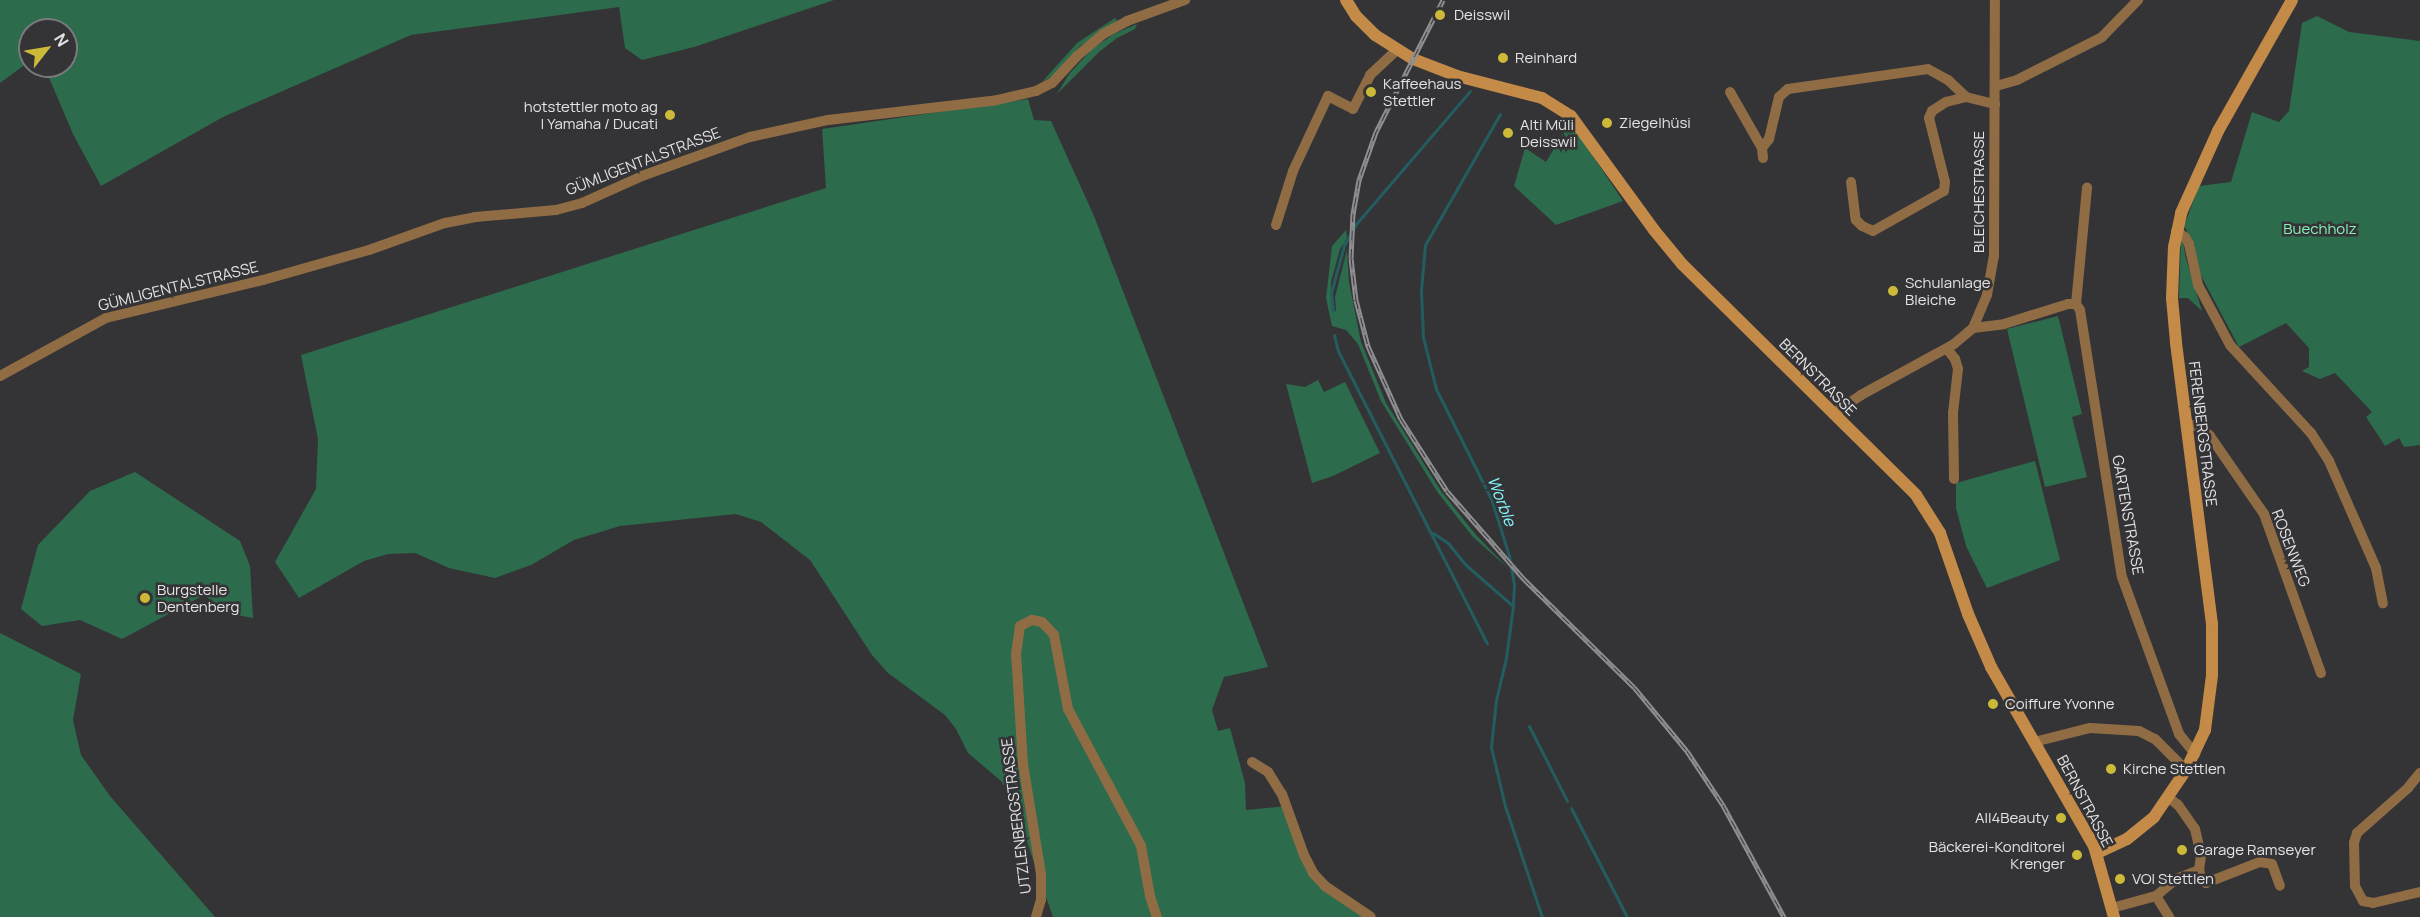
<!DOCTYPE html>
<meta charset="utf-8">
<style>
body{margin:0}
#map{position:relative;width:2420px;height:917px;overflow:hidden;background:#343437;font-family:Manrope,sans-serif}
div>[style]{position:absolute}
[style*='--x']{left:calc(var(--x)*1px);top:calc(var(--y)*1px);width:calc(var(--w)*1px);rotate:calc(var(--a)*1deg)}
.green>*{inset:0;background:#2c6b4c}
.stream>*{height:3px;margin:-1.5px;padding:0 1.5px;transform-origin:1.5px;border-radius:1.5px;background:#235d60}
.street>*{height:10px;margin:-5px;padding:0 5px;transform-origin:5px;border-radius:5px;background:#906c44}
.secondary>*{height:12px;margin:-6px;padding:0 6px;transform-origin:6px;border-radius:6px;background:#c38a48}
.rail>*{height:5px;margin-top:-2.5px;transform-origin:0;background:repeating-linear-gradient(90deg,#343437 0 9px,#8f8f91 0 18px);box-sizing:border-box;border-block:2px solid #8f8f91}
.dots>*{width:16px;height:16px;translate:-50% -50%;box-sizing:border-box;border:3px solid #343437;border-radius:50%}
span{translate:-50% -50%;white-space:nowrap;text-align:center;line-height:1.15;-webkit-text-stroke:5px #343437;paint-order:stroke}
.poi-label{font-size:15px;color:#e3e3e5}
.left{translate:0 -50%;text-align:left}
.right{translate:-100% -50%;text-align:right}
.street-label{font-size:15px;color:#e3e3e5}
.park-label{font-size:15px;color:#85f1b8}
.water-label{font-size:16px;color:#84f5fa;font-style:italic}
.north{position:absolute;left:18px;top:18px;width:60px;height:60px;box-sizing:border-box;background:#343437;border:2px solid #7a7a7d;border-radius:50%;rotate:59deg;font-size:16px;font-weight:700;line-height:24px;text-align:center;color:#e3e3e5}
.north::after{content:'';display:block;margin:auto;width:21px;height:27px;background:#cdb938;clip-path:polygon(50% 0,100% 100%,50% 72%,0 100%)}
</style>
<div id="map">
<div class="green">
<i style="clip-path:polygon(0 0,834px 0,694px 47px,642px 60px,625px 48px,619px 7px,411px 35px,223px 117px,101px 186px,73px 134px,44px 66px,66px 66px,66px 30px,30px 30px,30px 61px,0 83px)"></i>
<i style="clip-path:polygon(2317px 16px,2349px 32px,2420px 41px,2420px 445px,2404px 447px,2399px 438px,2385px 446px,2366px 417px,2372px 412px,2335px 373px,2320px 379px,2302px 371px,2309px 367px,2309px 348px,2286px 323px,2239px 347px,2197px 268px,2194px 243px,2184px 226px,2199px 186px,2231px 182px,2252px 112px,2279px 122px,2289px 111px,2302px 23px)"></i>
<i style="clip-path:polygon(1115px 18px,1117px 21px,1079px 47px,1054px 75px,1042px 82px,1077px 43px)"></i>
<i style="clip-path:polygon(1137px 24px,1135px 29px,1117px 38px,1099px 52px,1057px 94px,1069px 74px,1092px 49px,1114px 34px)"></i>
<i style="clip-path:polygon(1028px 99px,1034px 120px,1051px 121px,1094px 216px,1268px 667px,1224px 677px,1212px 710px,1218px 731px,1230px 728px,1245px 783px,1246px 810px,1288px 806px,1313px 873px,1371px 917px,1053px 917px,1011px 796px,1001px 781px,968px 753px,956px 729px,945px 715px,888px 673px,872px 655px,810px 560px,761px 522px,736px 514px,620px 526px,574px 540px,531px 565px,495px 578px,449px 568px,415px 553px,388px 554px,364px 561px,299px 598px,275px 562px,316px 489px,318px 439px,301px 355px,826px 188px,822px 129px)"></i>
<i style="clip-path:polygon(1570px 122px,1623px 201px,1556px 225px,1514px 186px,1525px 148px,1546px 162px)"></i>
<i style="clip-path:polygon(1346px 230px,1347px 238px,1340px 249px,1331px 282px,1332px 311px,1336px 311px,1335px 297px,1347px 250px,1349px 282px,1361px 342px,1386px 403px,1441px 491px,1476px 535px,1508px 568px,1473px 537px,1438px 493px,1381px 401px,1358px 344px,1346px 330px,1332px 326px,1326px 298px,1332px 246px)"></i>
<i style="clip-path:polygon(2181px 240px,2183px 242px,2186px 259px,2202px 311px,2188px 298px,2179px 298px)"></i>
<i style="clip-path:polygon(2058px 316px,2082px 414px,2072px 417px,2087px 477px,2045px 487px,2007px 329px)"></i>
<i style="clip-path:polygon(1318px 380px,1324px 392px,1345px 382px,1380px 453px,1333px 476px,1312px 483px,1286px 384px,1305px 387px)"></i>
<i style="clip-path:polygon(2035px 461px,2060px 560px,1987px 588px,1966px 546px,1956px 508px,1956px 483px)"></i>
<i style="clip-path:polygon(135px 472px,240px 541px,250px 566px,253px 618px,227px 613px,204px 595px,122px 639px,80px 620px,42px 626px,21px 609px,38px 545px,90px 491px)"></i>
<i style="clip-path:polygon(0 633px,81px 674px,73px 720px,81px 755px,110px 796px,215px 917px,0 917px)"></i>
</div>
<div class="stream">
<i style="--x:1500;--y:114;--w:151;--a:119.8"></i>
<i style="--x:1425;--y:245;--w:46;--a:95"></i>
<i style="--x:1421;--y:291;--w:46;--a:87.5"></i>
<i style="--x:1423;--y:337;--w:54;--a:76"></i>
<i style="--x:1436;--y:389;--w:125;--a:63.4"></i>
<i style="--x:1492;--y:501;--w:58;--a:72.8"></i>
<i style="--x:1509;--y:556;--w:28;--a:80"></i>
<i style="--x:1514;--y:584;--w:22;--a:93"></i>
<i style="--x:1513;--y:606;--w:52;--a:97.7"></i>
<i style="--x:1506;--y:658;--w:43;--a:103.4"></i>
<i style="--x:1496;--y:700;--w:47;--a:96.1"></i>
<i style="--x:1491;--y:747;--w:61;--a:76.7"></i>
<i style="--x:1505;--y:806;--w:117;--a:71.6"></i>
<i style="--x:1333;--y:311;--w:18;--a:-96"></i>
<i style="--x:1331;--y:293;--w:50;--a:-74.8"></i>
<i style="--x:1344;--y:245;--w:24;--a:-60"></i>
<i style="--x:1356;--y:224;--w:175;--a:-49.4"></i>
<i style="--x:1334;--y:335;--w:16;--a:76"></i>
<i style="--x:1338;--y:351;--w:328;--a:63"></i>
<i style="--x:1433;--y:533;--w:18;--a:34"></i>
<i style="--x:1448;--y:543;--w:28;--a:51"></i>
<i style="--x:1466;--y:565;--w:62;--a:41.1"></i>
<i style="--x:1529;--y:726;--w:84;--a:63.1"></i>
<i style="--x:1571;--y:808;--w:123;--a:62.8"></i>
</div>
<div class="street">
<i style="--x:1996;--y:86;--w:22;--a:-16"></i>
<i style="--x:2017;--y:80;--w:95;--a:-26.8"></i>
<i style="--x:2102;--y:37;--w:52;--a:-45.8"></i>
<i style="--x:1730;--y:92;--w:64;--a:60.3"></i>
<i style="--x:1763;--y:158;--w:10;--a:-96"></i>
<i style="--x:1762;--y:148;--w:11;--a:-52"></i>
<i style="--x:1769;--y:139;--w:43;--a:-76.6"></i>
<i style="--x:1779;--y:97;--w:12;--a:-42"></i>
<i style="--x:1788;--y:89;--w:141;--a:-8.1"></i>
<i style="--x:1928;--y:69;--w:23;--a:29"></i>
<i style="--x:1948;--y:80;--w:25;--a:43"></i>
<i style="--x:1966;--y:97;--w:30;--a:14"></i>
<i style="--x:1851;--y:182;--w:38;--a:83"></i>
<i style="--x:1856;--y:220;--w:8;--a:45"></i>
<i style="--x:1862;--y:226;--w:12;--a:24"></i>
<i style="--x:1873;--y:231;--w:81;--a:-29.4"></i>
<i style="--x:1944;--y:191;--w:9;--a:-84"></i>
<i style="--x:1945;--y:182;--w:66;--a:-104"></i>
<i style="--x:1929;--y:118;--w:8;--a:-67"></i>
<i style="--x:1932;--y:111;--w:17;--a:-33"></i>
<i style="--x:1946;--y:102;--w:21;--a:-14"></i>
<i style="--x:1276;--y:225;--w:57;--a:-72.5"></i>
<i style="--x:1293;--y:171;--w:83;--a:-65"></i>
<i style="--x:1328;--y:96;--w:28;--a:27"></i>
<i style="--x:1353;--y:109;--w:38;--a:-63"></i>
<i style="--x:1370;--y:75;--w:37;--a:-43"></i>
<i style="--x:2176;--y:231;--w:11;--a:34"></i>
<i style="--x:2185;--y:237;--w:8;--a:60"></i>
<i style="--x:2189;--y:244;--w:42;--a:77.6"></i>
<i style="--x:2198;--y:285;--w:68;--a:61.9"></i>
<i style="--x:2230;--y:345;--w:120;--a:47.4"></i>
<i style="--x:2311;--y:433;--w:33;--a:57"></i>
<i style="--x:2329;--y:461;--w:117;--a:66.3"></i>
<i style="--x:2376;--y:568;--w:36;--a:79"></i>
<i style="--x:2076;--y:304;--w:117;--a:-84.6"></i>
<i style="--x:1973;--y:328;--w:31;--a:-7"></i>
<i style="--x:2004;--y:324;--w:67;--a:-17.4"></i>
<i style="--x:2068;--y:304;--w:8;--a:0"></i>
<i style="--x:2076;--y:304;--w:7;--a:56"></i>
<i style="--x:2080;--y:310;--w:270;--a:81.1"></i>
<i style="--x:2122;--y:577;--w:167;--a:70"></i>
<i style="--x:2179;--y:734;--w:26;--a:51"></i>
<i style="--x:1947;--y:349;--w:13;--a:51"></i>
<i style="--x:1955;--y:359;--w:10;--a:73"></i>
<i style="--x:1958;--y:369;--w:44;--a:96.5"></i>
<i style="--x:1953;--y:413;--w:66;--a:89.1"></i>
<i style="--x:0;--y:376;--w:121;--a:-28.7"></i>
<i style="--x:106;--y:318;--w:162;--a:-13.6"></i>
<i style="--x:263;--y:280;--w:110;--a:-15.8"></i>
<i style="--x:369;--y:250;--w:81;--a:-19.6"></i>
<i style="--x:445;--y:223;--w:31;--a:-11"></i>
<i style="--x:475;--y:217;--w:81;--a:-4.9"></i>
<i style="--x:556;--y:210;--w:27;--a:-15"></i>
<i style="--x:582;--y:203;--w:66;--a:-24.2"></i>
<i style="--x:642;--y:176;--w:115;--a:-19.9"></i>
<i style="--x:750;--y:137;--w:80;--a:-12.3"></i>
<i style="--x:828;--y:120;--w:170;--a:-6.7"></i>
<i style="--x:997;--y:100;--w:40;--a:-13"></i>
<i style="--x:1036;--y:91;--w:18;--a:-27"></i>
<i style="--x:1052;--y:83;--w:37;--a:-47"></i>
<i style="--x:1077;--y:56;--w:34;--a:-40"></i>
<i style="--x:1103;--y:34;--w:27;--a:-28"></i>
<i style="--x:1127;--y:21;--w:62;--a:-19.9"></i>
<i style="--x:1833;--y:414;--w:34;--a:-34"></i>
<i style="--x:1861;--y:395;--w:106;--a:-28.7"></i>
<i style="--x:1954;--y:344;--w:25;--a:-40"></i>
<i style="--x:1973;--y:328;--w:36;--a:-67"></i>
<i style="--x:1987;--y:295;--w:40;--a:-80"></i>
<i style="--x:1994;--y:256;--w:256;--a:-89.8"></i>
<i style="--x:2186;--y:423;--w:18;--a:19"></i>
<i style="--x:2203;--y:429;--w:10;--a:45"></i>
<i style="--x:2210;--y:436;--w:95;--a:55.3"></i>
<i style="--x:2264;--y:514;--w:169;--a:70.3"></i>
<i style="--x:2034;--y:742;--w:58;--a:-14"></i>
<i style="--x:2090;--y:728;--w:49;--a:3.5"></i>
<i style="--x:2139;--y:731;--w:18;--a:27"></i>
<i style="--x:2155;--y:739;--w:44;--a:45"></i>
<i style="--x:1252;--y:762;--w:19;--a:32"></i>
<i style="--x:1268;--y:772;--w:26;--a:58"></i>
<i style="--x:1282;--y:794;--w:65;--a:70.2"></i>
<i style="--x:1304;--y:855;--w:20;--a:63"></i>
<i style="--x:1313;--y:873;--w:18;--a:47"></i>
<i style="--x:1325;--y:886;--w:55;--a:34"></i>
<i style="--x:2420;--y:773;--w:19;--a:129"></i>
<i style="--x:2408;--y:788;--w:68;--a:138.6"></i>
<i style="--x:2357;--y:833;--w:10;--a:107"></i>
<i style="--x:2354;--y:843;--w:43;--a:88.7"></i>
<i style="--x:2355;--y:886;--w:17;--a:62"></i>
<i style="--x:2363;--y:901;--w:10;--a:11"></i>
<i style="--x:2373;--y:903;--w:48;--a:-13.2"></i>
<i style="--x:2199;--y:870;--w:10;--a:73"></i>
<i style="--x:2202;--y:880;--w:5;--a:37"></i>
<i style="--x:2206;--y:883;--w:58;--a:-21.3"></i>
<i style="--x:2260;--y:862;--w:12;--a:9"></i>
<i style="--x:2272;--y:864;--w:23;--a:70"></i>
<i style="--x:2156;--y:896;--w:25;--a:58"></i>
<i style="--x:2112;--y:908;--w:46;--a:-15.3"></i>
<i style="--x:2156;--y:896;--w:26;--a:-40"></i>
<i style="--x:2176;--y:879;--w:25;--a:-21"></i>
<i style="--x:2199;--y:870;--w:15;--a:-82"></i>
<i style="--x:2201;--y:855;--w:27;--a:-103"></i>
<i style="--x:2195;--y:829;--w:29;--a:-125"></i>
<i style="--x:2178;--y:805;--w:11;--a:-142"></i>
<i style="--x:1036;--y:917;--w:18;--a:-74"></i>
<i style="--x:1041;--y:900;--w:26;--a:-90"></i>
<i style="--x:1041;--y:874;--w:111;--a:-99.3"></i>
<i style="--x:1023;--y:764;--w:110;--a:-93.6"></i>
<i style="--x:1016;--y:654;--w:28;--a:-82"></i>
<i style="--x:1020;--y:626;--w:13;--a:-27"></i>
<i style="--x:1032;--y:620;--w:10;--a:11"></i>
<i style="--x:1042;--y:622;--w:18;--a:47"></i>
<i style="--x:1054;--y:635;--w:75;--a:79.3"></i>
<i style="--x:1068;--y:709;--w:155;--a:61.9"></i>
<i style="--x:1141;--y:846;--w:51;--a:79.8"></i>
<i style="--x:1150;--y:896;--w:22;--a:72"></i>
</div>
<div class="secondary">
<i style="--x:1346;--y:0;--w:19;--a:58"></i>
<i style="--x:1356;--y:16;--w:27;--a:45"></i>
<i style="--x:1375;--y:35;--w:45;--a:32.3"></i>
<i style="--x:1413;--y:59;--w:47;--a:21.1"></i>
<i style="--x:1457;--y:76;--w:88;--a:14.5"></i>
<i style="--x:1542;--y:98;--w:34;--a:32"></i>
<i style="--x:1571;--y:116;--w:141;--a:53.9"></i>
<i style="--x:1654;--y:230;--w:44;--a:50.5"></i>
<i style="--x:1682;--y:264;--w:329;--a:44.6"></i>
<i style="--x:1916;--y:495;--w:45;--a:57.7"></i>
<i style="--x:1940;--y:533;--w:86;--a:70.9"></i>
<i style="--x:1968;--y:614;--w:58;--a:66.5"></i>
<i style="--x:1991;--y:667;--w:207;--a:60.1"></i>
<i style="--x:2094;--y:846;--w:74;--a:74.3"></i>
<i style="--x:2097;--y:853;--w:33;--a:-25"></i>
<i style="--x:2127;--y:839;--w:35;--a:-39"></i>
<i style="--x:2154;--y:817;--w:57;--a:-55.8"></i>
<i style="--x:2186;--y:770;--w:44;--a:-64.6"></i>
<i style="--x:2205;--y:730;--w:55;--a:-82.7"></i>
<i style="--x:2212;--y:675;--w:51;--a:-90"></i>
<i style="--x:2212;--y:624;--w:284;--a:-97.3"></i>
<i style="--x:2176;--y:342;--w:44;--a:-95.2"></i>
<i style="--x:2172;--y:298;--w:51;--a:-87.8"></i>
<i style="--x:2174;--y:247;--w:35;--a:-78"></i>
<i style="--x:2181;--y:213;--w:90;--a:-65.7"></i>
<i style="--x:2218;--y:131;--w:150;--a:-60.5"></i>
</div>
<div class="rail">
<i style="--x:1443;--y:0;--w:148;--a:116.9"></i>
<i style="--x:1376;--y:132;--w:51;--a:109.5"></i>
<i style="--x:1359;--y:180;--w:34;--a:100"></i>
<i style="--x:1353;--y:213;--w:45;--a:92.5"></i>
<i style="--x:1351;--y:258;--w:42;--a:83.2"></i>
<i style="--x:1356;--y:300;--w:48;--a:75.4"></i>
<i style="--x:1368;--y:346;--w:80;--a:65.7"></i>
<i style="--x:1401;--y:419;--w:85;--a:57.4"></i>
<i style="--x:1447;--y:491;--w:117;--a:48.8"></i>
<i style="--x:1524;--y:579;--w:154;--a:44.5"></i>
<i style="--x:1634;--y:687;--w:83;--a:50.4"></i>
<i style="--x:1687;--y:751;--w:65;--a:56.3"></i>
<i style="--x:1723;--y:805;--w:128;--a:61.4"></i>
</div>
<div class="dots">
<i style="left:1440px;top:15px;background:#cdb938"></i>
<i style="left:1503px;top:58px;background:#cdb938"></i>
<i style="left:1371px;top:92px;background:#cdb938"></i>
<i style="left:670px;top:115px;background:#cdb938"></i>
<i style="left:1607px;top:123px;background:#cdb938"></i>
<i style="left:1508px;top:133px;background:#cdb938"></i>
<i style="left:1893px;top:291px;background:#cdb938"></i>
<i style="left:145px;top:598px;background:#cdb938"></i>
<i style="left:1993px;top:704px;background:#cdb938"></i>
<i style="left:2111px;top:769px;background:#cdb938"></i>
<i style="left:2061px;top:818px;background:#cdb938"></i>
<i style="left:2182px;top:850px;background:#cdb938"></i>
<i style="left:2077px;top:855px;background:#cdb938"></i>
<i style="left:2120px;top:879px;background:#cdb938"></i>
</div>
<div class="poi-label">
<span class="left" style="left:1454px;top:15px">Deisswil</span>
<span class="left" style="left:1515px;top:58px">Reinhard</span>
<span class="left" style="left:1383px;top:92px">Kaffeehaus<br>Stettler</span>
<span class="right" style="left:658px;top:115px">hotstettler moto ag<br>| Yamaha / Ducati</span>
<span class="left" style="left:1619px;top:123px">Ziegelhüsi</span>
<span class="left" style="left:1520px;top:133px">Alti Müli<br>Deisswil</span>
<span class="left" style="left:1905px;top:291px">Schulanlage<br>Bleiche</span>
<span class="left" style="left:157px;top:598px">Burgstelle<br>Dentenberg</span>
<span class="left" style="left:2005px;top:704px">Coiffure Yvonne</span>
<span class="left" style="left:2123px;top:769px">Kirche Stettlen</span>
<span class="right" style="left:2049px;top:818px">All4Beauty</span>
<span class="right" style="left:2065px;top:855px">Bäckerei-Konditorei<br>Krenger</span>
<span class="left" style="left:2194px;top:850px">Garage Ramseyer</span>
<span class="left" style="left:2132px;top:879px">VOI Stettlen</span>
</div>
<div class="street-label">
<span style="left:643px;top:161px;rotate:-21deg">GÜMLIGENTALSTRASSE</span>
<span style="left:1979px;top:192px;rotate:-90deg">BLEICHESTRASSE</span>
<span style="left:178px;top:286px;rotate:-14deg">GÜMLIGENTALSTRASSE</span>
<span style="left:1818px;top:377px;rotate:45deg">BERNSTRASSE</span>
<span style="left:2203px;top:434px;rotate:83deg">FERENBERGSTRASSE</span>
<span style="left:2128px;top:515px;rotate:80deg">GARTENSTRASSE</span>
<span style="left:2291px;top:548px;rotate:69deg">ROSENWEG</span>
<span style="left:2085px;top:801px;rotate:62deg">BERNSTRASSE</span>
<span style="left:1016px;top:816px;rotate:-97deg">UTZLENBERGSTRASSE</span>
</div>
<div class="park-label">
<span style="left:2320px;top:229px">Buechholz</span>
</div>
<div class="water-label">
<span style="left:1502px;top:501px;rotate:69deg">Worble</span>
</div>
<div class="north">N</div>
</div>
